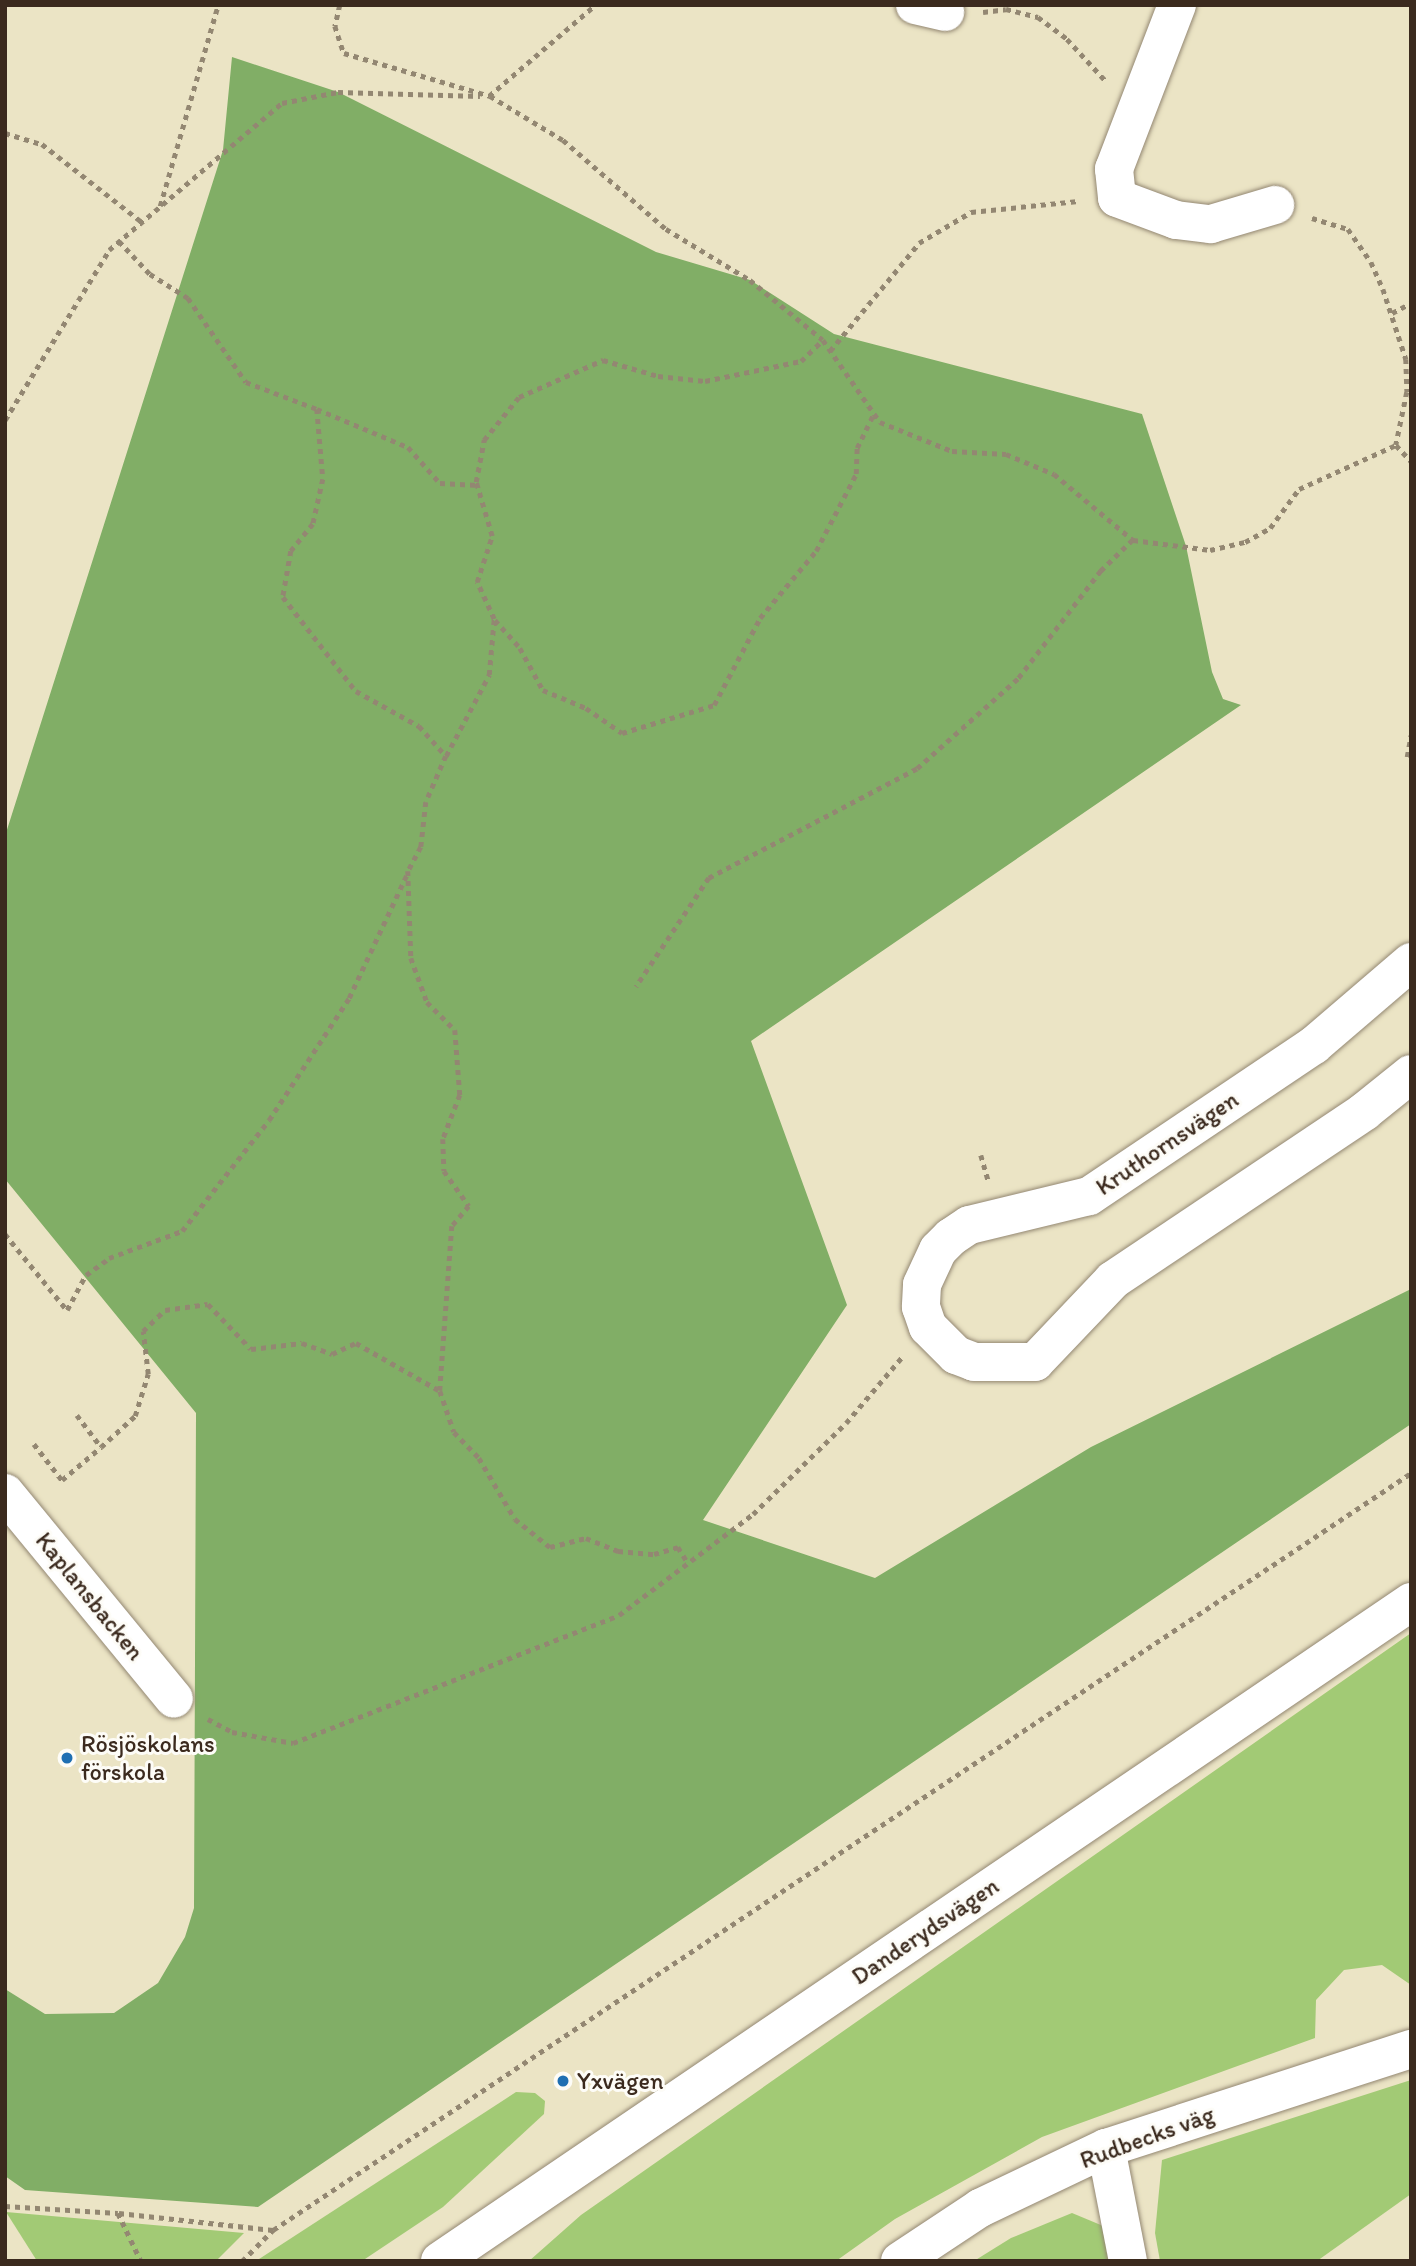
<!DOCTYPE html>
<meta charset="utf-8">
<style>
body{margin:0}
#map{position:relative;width:1416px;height:2266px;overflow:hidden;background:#ebe4c5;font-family:Itim,sans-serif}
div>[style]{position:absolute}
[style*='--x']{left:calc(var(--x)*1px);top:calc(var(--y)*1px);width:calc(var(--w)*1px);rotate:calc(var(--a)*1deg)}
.green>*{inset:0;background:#a2ca75}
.forest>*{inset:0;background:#81ae66}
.path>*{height:4.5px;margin-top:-2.25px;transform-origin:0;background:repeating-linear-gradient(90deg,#938772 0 5px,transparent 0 10px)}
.roads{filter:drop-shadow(0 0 2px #938772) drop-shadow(0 0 2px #938772)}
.minor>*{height:38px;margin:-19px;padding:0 19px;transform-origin:19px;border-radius:19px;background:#fff}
.major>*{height:38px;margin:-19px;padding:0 19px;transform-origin:19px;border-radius:19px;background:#fff}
.dots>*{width:19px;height:19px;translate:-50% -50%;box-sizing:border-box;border:4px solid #fdfcf7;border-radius:50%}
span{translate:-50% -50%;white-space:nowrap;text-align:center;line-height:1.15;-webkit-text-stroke:6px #fdfcf7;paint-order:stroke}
.street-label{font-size:24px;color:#3b2a1e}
.poi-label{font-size:24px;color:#3b2a1e}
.left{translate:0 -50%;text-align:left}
.frame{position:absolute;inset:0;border:7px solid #3b2a1e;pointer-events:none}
</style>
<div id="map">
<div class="green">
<i style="clip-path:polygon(1411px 1633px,1411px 1985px,1382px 1965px,1344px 1970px,1316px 2000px,1315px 2038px,1042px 2137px,895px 2219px,836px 2261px,529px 2261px,581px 2215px)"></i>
<i style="clip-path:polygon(1411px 2080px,1411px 2194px,1317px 2261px,1160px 2261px,1155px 2233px,1162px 2160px)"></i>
<i style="clip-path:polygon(516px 2092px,535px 2093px,545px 2101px,544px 2114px,443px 2207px,362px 2261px,256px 2261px)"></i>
<i style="clip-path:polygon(6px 2212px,244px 2233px,216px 2261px,37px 2261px)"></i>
<i style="clip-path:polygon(1072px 2213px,1108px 2228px,1110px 2261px,974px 2261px,1011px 2238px)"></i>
</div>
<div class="forest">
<i style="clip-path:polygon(232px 57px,338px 92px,656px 252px,750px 280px,834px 334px,1142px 414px,1186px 546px,1212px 672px,1223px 699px,1241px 705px,751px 1041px,847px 1305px,703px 1520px,875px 1578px,1091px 1447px,1411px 1289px,1411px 1424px,258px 2207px,25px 2190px,5px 2176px,5px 1989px,45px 2014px,114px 2013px,158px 1983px,185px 1937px,194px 1908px,196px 1413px,5px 1179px,5px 836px,223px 150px)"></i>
</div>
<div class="path">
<i style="--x:340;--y:5;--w:22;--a:103"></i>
<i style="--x:335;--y:26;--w:28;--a:72"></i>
<i style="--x:344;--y:53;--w:152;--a:16.4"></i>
<i style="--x:490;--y:96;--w:85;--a:31.1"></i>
<i style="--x:563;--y:140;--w:136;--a:40.8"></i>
<i style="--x:666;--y:229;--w:98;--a:31.3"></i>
<i style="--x:750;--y:280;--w:94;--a:39.4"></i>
<i style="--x:823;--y:340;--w:100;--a:55.2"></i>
<i style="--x:880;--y:422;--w:78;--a:21.9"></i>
<i style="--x:952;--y:451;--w:54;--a:3.2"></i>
<i style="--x:1006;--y:454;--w:52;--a:22.6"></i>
<i style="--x:1054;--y:474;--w:103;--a:39.9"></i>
<i style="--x:1133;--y:540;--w:45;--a:135.9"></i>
<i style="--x:1101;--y:571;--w:136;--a:127.5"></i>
<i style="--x:1018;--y:679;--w:135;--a:138.3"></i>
<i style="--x:917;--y:769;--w:235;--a:152.3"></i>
<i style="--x:709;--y:878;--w:131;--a:123.8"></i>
<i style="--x:983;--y:12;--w:23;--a:-7"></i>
<i style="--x:1006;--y:9;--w:33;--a:14"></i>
<i style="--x:1038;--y:17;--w:36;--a:37"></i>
<i style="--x:1067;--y:39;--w:56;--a:47.2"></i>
<i style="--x:489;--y:96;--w:140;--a:-40.6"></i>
<i style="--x:5;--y:133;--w:39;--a:17"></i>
<i style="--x:42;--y:144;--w:127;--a:38"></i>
<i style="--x:160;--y:206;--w:209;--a:-73.9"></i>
<i style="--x:1312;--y:218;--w:38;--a:17"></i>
<i style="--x:1348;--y:229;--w:40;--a:55.1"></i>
<i style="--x:1371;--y:262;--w:30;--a:66"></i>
<i style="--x:1383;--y:289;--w:74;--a:71.8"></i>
<i style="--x:1406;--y:359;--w:33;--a:88"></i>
<i style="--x:1407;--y:392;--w:54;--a:101.7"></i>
<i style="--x:1396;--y:445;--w:22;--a:47"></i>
<i style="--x:119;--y:241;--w:45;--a:46.8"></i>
<i style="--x:150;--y:274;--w:45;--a:32.3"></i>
<i style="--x:188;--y:298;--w:102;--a:55.4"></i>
<i style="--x:246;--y:382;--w:76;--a:20.8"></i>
<i style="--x:317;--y:409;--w:70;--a:85.1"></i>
<i style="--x:323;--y:479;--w:46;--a:102.5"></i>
<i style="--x:313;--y:524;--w:35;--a:129"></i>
<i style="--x:291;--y:551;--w:47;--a:99.9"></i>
<i style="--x:283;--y:597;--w:119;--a:52.2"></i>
<i style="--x:356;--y:691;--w:72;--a:29.1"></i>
<i style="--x:419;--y:726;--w:40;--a:48"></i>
<i style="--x:446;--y:756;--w:50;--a:113.5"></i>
<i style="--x:426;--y:802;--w:45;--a:96.3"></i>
<i style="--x:421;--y:847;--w:27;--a:118"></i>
<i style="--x:408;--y:871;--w:87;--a:88"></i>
<i style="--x:411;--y:958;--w:47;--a:70"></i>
<i style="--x:427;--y:1002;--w:40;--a:45"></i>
<i style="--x:455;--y:1030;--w:65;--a:85.6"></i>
<i style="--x:460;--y:1095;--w:47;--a:111.1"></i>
<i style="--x:443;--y:1139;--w:32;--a:88"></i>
<i style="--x:444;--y:1171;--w:43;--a:54.5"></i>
<i style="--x:469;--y:1206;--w:26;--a:130"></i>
<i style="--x:452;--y:1226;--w:165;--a:94.2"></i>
<i style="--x:440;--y:1391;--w:43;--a:71.1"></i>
<i style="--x:454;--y:1432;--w:36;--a:46"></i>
<i style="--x:479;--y:1458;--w:71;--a:59.5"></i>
<i style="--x:515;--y:1519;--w:45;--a:38.7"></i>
<i style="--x:550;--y:1547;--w:37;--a:-14"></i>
<i style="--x:586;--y:1538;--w:35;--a:22"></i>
<i style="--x:618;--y:1551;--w:36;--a:5"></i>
<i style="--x:654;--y:1554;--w:25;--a:-16"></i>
<i style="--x:678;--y:1547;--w:19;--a:58"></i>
<i style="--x:1392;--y:313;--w:21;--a:-28"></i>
<i style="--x:830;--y:351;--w:140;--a:-50.5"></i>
<i style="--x:919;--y:243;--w:61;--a:-30.8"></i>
<i style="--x:971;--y:212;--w:108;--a:-5.9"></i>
<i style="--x:317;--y:409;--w:99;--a:22.7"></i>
<i style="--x:408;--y:447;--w:48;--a:48.4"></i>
<i style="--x:440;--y:483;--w:38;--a:3"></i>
<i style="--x:5;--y:420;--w:199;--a:-58.5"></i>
<i style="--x:109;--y:250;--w:227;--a:-40.4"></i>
<i style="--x:282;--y:103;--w:57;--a:-11.1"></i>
<i style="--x:338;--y:92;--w:142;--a:1.6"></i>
<i style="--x:1133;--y:540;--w:78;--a:7.4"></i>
<i style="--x:1210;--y:550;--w:36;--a:-13"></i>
<i style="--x:1245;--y:542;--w:29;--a:-29"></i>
<i style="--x:1270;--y:528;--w:49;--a:-53.4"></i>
<i style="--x:1299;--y:489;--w:107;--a:-24.4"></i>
<i style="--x:495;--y:620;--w:38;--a:48"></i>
<i style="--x:520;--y:648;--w:48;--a:61.3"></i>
<i style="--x:543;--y:690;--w:47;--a:22.7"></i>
<i style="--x:586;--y:708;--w:44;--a:34.8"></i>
<i style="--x:622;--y:733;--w:96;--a:-16.9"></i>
<i style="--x:714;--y:705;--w:98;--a:-62.1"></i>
<i style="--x:760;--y:618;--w:87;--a:-50.1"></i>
<i style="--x:816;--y:551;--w:87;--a:-62.5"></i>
<i style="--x:856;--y:474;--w:26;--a:-88"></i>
<i style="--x:857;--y:448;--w:39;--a:-64"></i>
<i style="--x:446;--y:756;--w:92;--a:-62"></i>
<i style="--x:489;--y:675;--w:56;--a:-84.9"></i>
<i style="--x:494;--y:619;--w:41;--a:-114.7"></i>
<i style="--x:477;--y:582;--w:48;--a:-71.9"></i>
<i style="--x:492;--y:536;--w:56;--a:-106.5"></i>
<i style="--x:476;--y:482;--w:43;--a:-79.2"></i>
<i style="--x:484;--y:440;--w:55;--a:-50.9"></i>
<i style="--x:519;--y:397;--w:92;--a:-23.8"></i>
<i style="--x:603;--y:360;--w:57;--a:16.2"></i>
<i style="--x:658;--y:376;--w:47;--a:6.1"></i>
<i style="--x:705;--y:381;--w:98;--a:-11.8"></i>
<i style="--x:801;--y:361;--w:30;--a:-44"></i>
<i style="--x:1407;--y:757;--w:22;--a:-80"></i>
<i style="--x:981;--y:1155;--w:26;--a:74"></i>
<i style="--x:5;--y:1234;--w:98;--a:50.8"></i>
<i style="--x:67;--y:1310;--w:40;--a:-62"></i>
<i style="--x:86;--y:1275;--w:29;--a:-36"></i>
<i style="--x:109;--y:1258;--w:78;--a:-20.3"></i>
<i style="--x:182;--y:1231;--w:141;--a:-51.9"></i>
<i style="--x:269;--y:1120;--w:146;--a:-56.7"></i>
<i style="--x:349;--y:998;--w:139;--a:-64.9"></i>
<i style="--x:77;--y:1415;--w:40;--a:53"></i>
<i style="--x:101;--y:1447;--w:46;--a:-42.4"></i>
<i style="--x:135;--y:1416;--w:44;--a:-72.8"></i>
<i style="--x:148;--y:1374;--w:43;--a:-96.6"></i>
<i style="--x:143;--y:1331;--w:30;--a:-44"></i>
<i style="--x:165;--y:1310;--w:43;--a:-7.9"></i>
<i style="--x:208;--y:1304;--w:62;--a:46.3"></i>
<i style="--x:251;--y:1349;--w:51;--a:-6.7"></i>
<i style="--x:302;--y:1343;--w:32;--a:20"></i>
<i style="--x:332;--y:1354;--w:26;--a:-25"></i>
<i style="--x:356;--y:1343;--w:97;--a:29.7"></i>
<i style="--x:34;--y:1444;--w:46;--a:52.1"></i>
<i style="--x:62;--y:1480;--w:51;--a:-40.2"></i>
<i style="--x:208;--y:1719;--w:27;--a:28"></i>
<i style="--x:232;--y:1732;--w:62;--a:10.2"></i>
<i style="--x:293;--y:1743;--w:350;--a:-21.4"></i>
<i style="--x:619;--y:1615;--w:168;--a:-37"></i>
<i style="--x:753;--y:1514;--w:130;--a:-44.4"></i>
<i style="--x:846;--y:1423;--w:87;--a:-49.7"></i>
<i style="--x:5;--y:2206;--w:113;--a:3.5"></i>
<i style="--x:118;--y:2213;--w:53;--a:64.4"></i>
<i style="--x:119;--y:2213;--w:155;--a:6.3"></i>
<i style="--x:242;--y:2261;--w:44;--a:-45"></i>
<i style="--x:273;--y:2230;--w:1367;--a:-33.63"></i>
</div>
<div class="roads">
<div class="minor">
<i style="--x:915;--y:5;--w:31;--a:13"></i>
<i style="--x:1177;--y:5;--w:176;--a:111"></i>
<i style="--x:1114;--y:169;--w:29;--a:84"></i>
<i style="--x:1117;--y:198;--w:63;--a:20.4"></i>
<i style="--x:1176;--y:220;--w:35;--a:7"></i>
<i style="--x:1211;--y:224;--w:67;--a:-16.5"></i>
<i style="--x:1411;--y:962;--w:128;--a:139.4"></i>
<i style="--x:1314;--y:1045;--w:271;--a:146.1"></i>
<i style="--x:1089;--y:1196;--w:123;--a:166.4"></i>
<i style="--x:969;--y:1225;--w:22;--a:146"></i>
<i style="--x:951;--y:1237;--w:18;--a:135"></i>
<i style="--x:938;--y:1250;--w:38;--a:115"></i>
<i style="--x:922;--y:1285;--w:22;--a:93"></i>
<i style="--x:921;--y:1307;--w:21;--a:71"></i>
<i style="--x:928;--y:1327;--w:40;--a:45"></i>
<i style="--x:956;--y:1355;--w:19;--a:21"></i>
<i style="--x:974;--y:1362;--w:61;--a:0"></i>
<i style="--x:1035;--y:1362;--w:113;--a:-46.4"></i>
<i style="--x:1113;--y:1280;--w:303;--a:-33.8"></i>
<i style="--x:1365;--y:1111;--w:59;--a:-38.8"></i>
<i style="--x:5;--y:1493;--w:266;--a:50.6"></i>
<i style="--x:1106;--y:2148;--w:115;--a:79"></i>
<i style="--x:900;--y:2261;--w:96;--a:-33.5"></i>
<i style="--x:980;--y:2208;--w:140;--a:-25.5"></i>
<i style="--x:1106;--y:2148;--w:321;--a:-18"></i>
</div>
<div class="major">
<i style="--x:440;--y:2261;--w:1174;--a:-34.16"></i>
</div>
</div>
<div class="dots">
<i style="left:67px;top:1758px;background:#1f6fb2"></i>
<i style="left:563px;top:2081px;background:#1f6fb2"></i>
</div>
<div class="street-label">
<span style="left:1167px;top:1143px;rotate:-34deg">Kruthornsvägen</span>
<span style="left:90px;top:1596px;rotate:51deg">Kaplansbacken</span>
<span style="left:925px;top:1931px;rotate:-34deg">Danderydsvägen</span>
<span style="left:1147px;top:2137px;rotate:-20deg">Rudbecks väg</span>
</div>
<div class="poi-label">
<span class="left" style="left:81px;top:1758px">Rösjöskolans<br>förskola</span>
<span class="left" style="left:577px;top:2081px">Yxvägen</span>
</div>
<div class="frame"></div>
</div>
